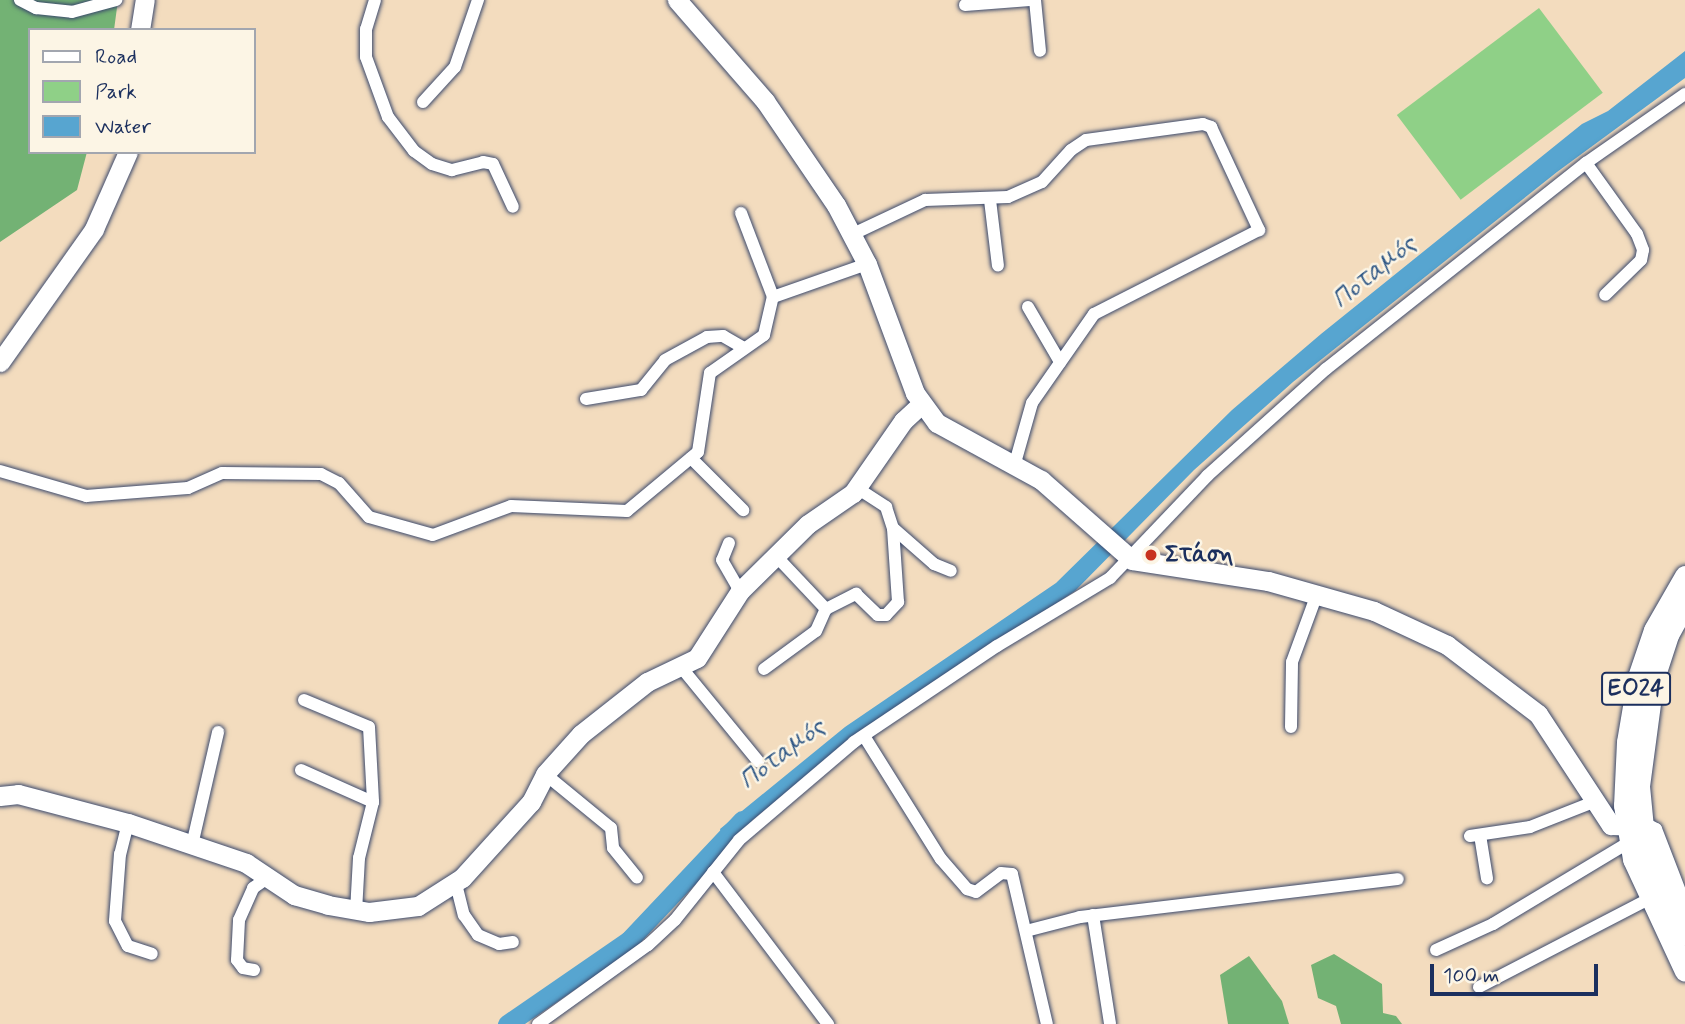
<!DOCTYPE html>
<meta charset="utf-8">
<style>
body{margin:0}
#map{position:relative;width:1685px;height:1024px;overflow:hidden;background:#f3dcbe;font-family:Mynerve,sans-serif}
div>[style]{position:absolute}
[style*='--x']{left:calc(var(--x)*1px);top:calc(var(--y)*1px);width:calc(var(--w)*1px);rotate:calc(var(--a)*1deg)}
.green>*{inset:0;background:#8fd087;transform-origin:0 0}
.forest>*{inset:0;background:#73b274}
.water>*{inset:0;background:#57a5d0}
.river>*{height:19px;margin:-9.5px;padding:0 9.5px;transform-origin:9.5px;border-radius:9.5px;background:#57a5d0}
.roads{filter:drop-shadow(0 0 2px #3b496c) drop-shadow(0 0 2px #3b496c)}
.street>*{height:12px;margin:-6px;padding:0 6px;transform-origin:6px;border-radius:6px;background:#fff}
.secondary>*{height:19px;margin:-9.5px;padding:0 9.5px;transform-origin:9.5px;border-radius:9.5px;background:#fff}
.primary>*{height:21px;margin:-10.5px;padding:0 10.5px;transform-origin:10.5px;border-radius:10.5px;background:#fff}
.dots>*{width:19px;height:19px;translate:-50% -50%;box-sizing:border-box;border:4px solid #fcf5e5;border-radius:50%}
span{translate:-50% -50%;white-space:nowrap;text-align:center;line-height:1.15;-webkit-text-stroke:5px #fcf5e5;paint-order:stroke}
.shield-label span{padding:2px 5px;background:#fcf5e5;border:2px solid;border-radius:5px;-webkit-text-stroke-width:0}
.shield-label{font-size:23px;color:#1b2f5e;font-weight:700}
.poi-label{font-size:24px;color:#1b2f5e;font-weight:700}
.left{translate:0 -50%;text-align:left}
.water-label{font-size:26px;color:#305886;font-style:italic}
.legend{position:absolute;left:28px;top:28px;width:228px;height:126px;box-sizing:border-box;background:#fcf5e5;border:2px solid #a2a6af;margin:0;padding:9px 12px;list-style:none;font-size:21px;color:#1b2f5e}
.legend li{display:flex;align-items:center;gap:14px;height:35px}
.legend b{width:35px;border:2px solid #a2a6af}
.scale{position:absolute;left:1430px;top:964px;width:168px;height:32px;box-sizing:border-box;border:4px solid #1b2f5e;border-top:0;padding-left:9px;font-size:21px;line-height:24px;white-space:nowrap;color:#1b2f5e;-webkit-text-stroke:5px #fcf5e5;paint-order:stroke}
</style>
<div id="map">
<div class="green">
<i style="left:1539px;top:8px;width:106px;height:178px;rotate:53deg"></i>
</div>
<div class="forest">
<i style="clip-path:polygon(0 0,118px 0,114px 30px,30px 30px,30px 152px,87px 152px,77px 190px,0 242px)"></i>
<i style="clip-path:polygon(1334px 954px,1382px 984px,1383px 1013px,1396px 1016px,1402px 1024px,1341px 1024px,1336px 1006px,1318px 998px,1311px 965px)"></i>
<i style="clip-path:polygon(1249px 956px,1282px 1001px,1289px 1024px,1228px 1024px,1220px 975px)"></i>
</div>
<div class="water">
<i style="clip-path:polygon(1685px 51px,1685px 78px,1557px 172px,1293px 382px,1194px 470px,1075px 591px,863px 731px,734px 835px,722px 837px,720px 829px,845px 727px,1056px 583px,1232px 410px,1321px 334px,1582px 124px,1608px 111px)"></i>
</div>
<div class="river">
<i style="--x:507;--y:1024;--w:148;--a:-34.5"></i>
<i style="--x:629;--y:940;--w:165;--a:-46.7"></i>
</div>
<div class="roads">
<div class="street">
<i style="--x:20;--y:0;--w:18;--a:27"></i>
<i style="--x:36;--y:8;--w:36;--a:6"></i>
<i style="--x:72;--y:12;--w:46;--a:-15.3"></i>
<i style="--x:375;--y:0;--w:30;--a:107"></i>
<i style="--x:366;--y:29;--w:28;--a:90"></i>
<i style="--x:366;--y:57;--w:64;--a:69.9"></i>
<i style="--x:388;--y:117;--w:43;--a:52.6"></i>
<i style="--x:414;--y:151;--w:22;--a:36"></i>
<i style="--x:432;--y:164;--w:21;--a:17"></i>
<i style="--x:452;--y:170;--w:32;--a:-14"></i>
<i style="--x:483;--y:162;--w:10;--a:11"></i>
<i style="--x:493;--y:164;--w:47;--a:65.1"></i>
<i style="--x:1035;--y:0;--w:51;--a:84.4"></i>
<i style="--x:965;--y:5;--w:65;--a:-4.4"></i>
<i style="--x:423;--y:102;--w:47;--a:-47.6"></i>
<i style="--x:455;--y:67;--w:71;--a:-71.1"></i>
<i style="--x:1586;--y:163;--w:87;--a:54.3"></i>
<i style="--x:1637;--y:234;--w:17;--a:69"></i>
<i style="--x:1643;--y:250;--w:10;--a:101"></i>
<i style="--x:1641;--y:260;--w:50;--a:135.8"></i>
<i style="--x:990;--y:200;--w:66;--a:83.1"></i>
<i style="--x:741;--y:213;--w:90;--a:69.1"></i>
<i style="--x:853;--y:234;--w:80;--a:-25.3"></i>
<i style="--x:925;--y:200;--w:83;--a:-2.1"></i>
<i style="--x:1008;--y:197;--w:37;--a:-24"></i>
<i style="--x:1042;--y:182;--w:43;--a:-47.8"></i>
<i style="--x:1071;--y:150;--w:18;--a:-34"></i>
<i style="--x:1086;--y:140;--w:118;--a:-7.8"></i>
<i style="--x:1203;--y:124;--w:9;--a:21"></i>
<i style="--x:1211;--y:127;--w:114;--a:65"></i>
<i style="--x:1259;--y:230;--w:185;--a:153"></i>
<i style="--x:1094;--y:314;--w:108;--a:124.9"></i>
<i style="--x:1032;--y:403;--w:62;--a:105.8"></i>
<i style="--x:1028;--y:307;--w:64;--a:59.8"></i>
<i style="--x:586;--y:399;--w:56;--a:-9.3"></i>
<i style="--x:641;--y:390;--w:38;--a:-51"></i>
<i style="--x:665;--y:360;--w:48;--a:-28.7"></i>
<i style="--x:707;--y:337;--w:16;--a:-4"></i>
<i style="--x:723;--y:336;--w:24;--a:30"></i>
<i style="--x:691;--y:458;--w:74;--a:45"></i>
<i style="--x:0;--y:471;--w:90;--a:16.2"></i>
<i style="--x:86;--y:496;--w:102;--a:-4.5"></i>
<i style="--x:188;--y:488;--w:37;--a:-24"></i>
<i style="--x:222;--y:473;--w:99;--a:0.6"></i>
<i style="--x:321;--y:474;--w:20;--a:27"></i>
<i style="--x:339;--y:483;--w:45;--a:48.6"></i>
<i style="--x:369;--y:517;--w:66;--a:15.7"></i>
<i style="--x:433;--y:535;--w:83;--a:-20.4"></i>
<i style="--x:511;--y:506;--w:116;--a:2.5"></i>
<i style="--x:627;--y:511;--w:92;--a:-39.7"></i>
<i style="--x:698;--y:452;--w:80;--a:-81.4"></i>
<i style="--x:710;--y:373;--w:66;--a:-35.1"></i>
<i style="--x:764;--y:335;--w:39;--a:-77"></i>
<i style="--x:773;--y:297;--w:100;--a:-19.3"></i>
<i style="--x:857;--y:488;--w:35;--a:33"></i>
<i style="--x:886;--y:507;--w:22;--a:72"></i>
<i style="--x:893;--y:528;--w:55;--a:41.3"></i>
<i style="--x:934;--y:564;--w:18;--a:22"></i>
<i style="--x:729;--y:543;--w:18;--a:112"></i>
<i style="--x:722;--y:560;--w:36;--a:60"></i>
<i style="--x:776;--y:556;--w:73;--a:46.7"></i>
<i style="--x:826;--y:609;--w:34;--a:-27"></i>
<i style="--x:856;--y:594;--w:30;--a:44"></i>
<i style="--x:878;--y:615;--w:8;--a:0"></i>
<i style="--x:886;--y:615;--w:18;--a:-47"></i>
<i style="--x:898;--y:602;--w:74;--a:-93.9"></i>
<i style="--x:681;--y:667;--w:122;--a:50.7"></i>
<i style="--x:764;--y:669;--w:64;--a:-36.2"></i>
<i style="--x:816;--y:631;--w:24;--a:-66"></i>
<i style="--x:304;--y:700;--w:70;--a:22.6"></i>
<i style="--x:369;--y:727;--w:75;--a:86.9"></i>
<i style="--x:373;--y:802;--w:58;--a:104"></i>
<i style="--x:359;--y:858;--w:53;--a:93.2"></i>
<i style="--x:1291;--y:727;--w:65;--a:-89.1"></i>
<i style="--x:1292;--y:662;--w:72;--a:-69.8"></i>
<i style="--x:864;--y:736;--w:145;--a:58"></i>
<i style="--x:941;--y:859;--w:40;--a:49"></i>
<i style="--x:967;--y:889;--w:9;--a:18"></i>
<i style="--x:976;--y:892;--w:31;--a:-37"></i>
<i style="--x:1001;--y:873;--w:11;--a:5"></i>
<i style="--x:1012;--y:874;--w:154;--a:76.9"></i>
<i style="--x:301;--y:770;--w:79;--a:24"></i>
<i style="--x:545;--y:774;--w:85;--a:39.3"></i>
<i style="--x:611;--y:828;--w:20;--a:84"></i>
<i style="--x:613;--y:848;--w:38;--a:51"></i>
<i style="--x:1641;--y:821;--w:17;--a:28"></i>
<i style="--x:1656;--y:829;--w:80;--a:68.9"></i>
<i style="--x:128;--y:823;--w:32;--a:104"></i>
<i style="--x:120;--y:854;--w:67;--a:94.3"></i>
<i style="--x:115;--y:921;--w:28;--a:63"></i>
<i style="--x:128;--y:946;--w:25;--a:18"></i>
<i style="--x:1480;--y:835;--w:44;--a:80.8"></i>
<i style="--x:1470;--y:836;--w:61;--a:-8.5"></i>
<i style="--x:1530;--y:827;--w:71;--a:-21.5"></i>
<i style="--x:192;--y:845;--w:116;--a:-77"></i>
<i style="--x:713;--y:872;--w:191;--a:52.9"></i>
<i style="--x:456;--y:884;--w:32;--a:76"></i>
<i style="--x:464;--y:915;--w:24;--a:55"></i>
<i style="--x:478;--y:935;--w:23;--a:23"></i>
<i style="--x:499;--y:944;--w:14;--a:-8"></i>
<i style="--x:1093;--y:915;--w:110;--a:81.1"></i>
<i style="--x:1026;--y:931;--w:56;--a:-14.5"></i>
<i style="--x:1080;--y:917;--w:320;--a:-6.8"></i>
<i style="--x:1436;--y:950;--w:63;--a:-24.5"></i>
<i style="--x:1493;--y:924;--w:157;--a:-31"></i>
<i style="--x:254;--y:970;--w:11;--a:-170"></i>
<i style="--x:243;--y:968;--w:10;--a:-127"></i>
<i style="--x:237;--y:960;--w:40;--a:-87.1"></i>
<i style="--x:239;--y:920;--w:35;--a:-66"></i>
<i style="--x:253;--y:888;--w:19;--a:-35"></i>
<i style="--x:1479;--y:987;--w:194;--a:-27.4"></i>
<i style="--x:538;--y:1024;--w:135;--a:-35.7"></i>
<i style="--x:648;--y:945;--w:37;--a:-43"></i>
<i style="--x:675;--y:920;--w:102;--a:-51.3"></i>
<i style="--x:739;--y:840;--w:151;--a:-40.4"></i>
<i style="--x:854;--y:742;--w:172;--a:-33.9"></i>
<i style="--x:997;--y:646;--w:132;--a:-31"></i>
<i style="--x:1110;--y:578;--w:141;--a:-46.4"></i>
<i style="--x:1207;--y:476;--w:160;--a:-42"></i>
<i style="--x:1326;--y:369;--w:332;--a:-38.4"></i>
<i style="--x:1586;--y:163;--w:121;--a:-34.9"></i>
</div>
<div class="secondary">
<i style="--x:677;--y:0;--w:134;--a:48.9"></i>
<i style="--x:765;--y:101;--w:126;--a:55.7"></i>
<i style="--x:836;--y:205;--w:67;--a:62.3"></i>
<i style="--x:867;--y:264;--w:138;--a:69.6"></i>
<i style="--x:915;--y:393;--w:37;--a:54"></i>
<i style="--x:937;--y:423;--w:119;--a:28.7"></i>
<i style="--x:1041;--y:480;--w:121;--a:41.3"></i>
<i style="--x:1132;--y:560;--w:138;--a:8.8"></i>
<i style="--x:1268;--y:581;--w:110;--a:15.8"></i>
<i style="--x:1374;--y:611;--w:81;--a:25"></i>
<i style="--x:1447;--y:645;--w:114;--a:37.2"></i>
<i style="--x:1538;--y:714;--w:133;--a:56.7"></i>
<i style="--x:1611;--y:825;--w:30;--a:2"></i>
<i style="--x:140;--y:30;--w:30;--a:-81"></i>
<i style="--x:0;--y:362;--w:163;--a:-54.7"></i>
<i style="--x:94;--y:229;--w:84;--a:-66.2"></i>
<i style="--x:0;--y:796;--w:18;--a:-6"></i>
<i style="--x:18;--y:794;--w:114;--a:14.8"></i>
<i style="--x:128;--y:823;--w:125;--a:18.7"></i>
<i style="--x:246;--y:863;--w:58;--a:33.7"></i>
<i style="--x:294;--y:895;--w:35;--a:16"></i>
<i style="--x:328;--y:905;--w:42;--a:9.7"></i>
<i style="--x:369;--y:912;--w:49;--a:-7"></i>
<i style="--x:418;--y:906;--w:52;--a:-32.5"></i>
<i style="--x:462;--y:878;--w:103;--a:-47.8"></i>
<i style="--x:531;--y:802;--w:31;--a:-63"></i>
<i style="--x:545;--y:774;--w:54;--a:-48"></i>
<i style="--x:581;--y:734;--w:84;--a:-38.2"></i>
<i style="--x:647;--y:682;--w:55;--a:-25.6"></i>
<i style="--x:697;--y:658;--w:80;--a:-57.3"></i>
<i style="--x:740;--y:591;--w:95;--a:-44.6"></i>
<i style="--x:808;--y:524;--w:55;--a:-34.6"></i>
<i style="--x:853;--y:493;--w:88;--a:-55.2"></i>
<i style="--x:903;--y:421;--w:25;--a:-43"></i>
</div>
<div class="primary">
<i style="--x:1685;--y:576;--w:62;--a:119.9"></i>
<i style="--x:1654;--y:630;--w:50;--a:108.8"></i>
<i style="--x:1638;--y:677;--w:66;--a:99.6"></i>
<i style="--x:1627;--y:742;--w:63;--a:92.7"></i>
<i style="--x:1624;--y:805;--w:55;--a:80.5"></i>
<i style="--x:1633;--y:859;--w:123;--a:65.1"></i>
<i style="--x:1685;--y:604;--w:35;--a:119"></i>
<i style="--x:1668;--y:635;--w:48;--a:108.1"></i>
<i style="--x:1653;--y:681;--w:106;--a:97.6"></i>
<i style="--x:1639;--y:786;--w:52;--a:84.5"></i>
<i style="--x:1644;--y:838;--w:105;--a:67.1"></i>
</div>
</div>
<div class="dots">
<i style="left:1151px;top:555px;background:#c8321e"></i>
</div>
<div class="shield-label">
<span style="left:1636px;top:689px">ΕΟ24</span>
</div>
<div class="poi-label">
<span class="left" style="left:1165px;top:555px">Στάση</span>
</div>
<div class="water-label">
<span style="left:1375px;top:273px;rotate:-39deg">Ποταμός</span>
<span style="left:783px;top:755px;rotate:-37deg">Ποταμός</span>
</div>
<ul class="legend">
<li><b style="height:9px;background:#fff"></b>Road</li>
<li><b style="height:19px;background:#8fd087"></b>Park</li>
<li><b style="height:19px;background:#57a5d0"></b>Water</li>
</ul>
<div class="scale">100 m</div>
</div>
